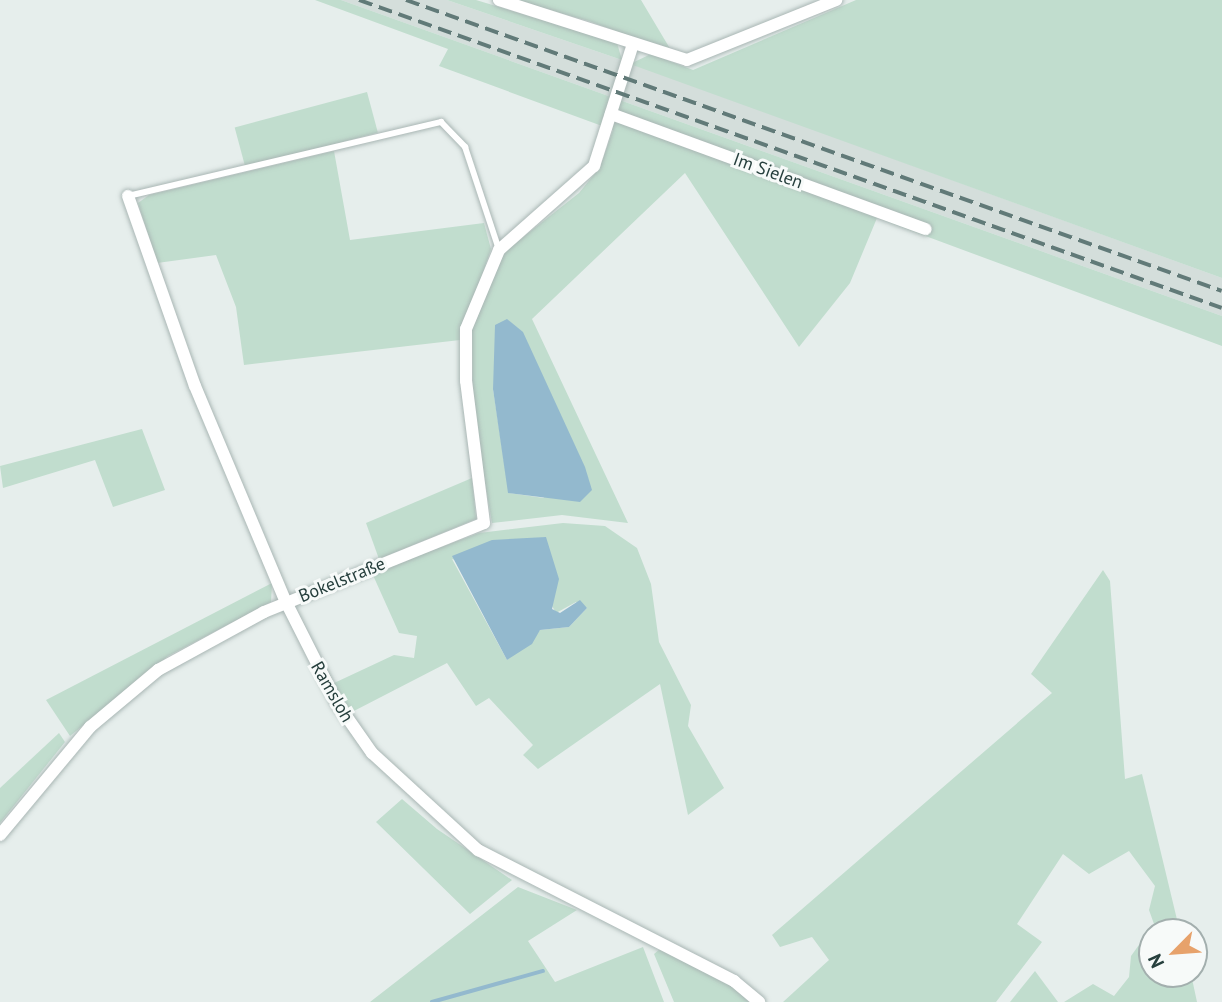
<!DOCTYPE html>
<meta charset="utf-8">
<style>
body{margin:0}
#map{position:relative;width:1222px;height:1002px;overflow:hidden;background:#e6eeec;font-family:"PT Sans",sans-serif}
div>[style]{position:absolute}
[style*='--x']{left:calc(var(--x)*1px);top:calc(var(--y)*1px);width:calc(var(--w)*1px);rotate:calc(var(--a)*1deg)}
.built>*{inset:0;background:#d4dedb}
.green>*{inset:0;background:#c1ddce;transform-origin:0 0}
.water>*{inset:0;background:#93b9ce}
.stream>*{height:3.5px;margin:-1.75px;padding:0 1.75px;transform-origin:1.75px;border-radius:1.75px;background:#93b9ce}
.roads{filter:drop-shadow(0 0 2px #a9b6b4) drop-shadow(0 0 2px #a9b6b4)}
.lane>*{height:6px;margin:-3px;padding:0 3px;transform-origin:3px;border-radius:3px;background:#fff}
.street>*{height:12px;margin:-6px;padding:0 6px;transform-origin:6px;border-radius:6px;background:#fff}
.rail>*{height:3.5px;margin-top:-1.75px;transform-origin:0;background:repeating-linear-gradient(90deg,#617a78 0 14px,transparent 0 21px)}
span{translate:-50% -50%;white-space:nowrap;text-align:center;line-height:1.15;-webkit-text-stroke:6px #f7faf9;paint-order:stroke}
.street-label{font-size:18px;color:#263f3d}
.north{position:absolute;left:1138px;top:918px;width:70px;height:70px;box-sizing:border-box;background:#f7faf9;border:2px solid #a3afae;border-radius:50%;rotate:245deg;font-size:19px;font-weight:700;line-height:28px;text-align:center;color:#263f3d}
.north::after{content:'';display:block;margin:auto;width:24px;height:32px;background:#e7a26b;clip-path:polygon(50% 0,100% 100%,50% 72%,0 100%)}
</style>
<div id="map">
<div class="built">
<i style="clip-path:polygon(341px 0,447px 0,622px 60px,1222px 278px,1222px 316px)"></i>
</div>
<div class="green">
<i style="clip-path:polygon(evenodd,315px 0,341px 0,1222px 316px,1222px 346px,877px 218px,850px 283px,799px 347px,685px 173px,532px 319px,628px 523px,562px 515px,492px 523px,473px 413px,472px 330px,503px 253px,579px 193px,600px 167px,613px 130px,439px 66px,448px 49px,315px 0,493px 389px,544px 498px,509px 493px,493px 389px)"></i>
<i style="clip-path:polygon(447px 0,476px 0,617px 43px,622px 60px)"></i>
<i style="clip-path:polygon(514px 0,641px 0,672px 52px,589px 21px)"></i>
<i style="clip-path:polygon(856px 0,1222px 0,1222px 278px,630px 64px,651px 54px,693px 70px)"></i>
<i style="left:367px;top:92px;width:42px;height:137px;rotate:75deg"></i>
<i style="clip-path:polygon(334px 151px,350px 240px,484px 223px,491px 249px,460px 340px,244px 365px,236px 307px,216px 255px,157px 263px,138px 203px,149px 195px)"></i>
<i style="clip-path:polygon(142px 429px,165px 490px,113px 507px,95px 460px,3px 488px,0 466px)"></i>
<i style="clip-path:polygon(472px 478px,476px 519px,379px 559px,366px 523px)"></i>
<i style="clip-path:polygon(evenodd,563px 523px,605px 526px,637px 548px,651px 584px,659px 642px,691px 705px,688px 726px,724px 788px,688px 815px,660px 684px,538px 769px,523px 755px,533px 745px,489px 698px,476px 706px,447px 663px,350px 713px,332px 684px,394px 655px,414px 658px,417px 636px,399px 633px,372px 573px,479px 533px,563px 523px,452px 559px,556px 589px,551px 604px,556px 613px,576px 602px,587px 608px,569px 627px,540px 630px,507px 660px,452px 559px)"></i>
<i style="clip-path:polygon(1103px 570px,1110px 581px,1125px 779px,1142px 774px,1180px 932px,1152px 932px,1152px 974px,1191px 974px,1197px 1002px,1064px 1002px,1093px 984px,1114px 996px,1129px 977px,1131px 956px,1154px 924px,1149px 910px,1155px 886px,1129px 851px,1089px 874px,1063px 854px,1017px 924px,1042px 942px,996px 1002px,783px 1002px,829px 960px,812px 937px,780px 947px,772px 935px,1052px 693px,1031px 674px)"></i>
<i style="clip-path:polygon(272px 583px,271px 602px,168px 656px,70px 736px,46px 700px)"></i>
<i style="clip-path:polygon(59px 733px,65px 742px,0 823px,0 788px)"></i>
<i style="clip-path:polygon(402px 799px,437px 829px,512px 880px,470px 914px,376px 822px)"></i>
<i style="clip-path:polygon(518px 887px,577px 910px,528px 941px,555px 982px,643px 947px,664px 1002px,370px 1002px)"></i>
<i style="clip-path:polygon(660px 949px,732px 985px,749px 1002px,674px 1002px,654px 954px)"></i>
<i style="clip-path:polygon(1035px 971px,1058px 1002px,1010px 1002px)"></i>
</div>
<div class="water">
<i style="clip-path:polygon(507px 319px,523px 332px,585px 467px,592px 490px,580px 502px,508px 493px,493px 389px,495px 325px)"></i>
<i style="clip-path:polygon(546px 537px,559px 579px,552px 609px,560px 613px,580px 600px,587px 608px,569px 627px,540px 630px,532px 644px,507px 660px,452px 556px,492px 540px)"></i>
</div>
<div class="stream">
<i style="--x:432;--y:1002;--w:115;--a:-15.6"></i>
</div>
<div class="roads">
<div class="lane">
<i style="--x:128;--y:196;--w:322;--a:-13.3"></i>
<i style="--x:441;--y:122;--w:35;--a:46"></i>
<i style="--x:465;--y:147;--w:108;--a:71.7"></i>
</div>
<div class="street">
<i style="--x:499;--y:0;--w:197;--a:17.7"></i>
<i style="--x:687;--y:60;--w:161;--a:-21.9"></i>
<i style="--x:611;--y:114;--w:335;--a:20.1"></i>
<i style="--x:128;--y:196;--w:201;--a:70.6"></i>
<i style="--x:195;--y:386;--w:234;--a:67.2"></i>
<i style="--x:286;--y:602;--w:113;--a:63.2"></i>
<i style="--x:337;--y:703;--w:61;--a:55"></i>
<i style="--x:372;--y:753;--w:144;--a:42.5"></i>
<i style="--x:478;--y:850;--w:288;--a:27.1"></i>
<i style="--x:734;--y:981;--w:33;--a:40"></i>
<i style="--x:0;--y:835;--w:141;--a:-50.2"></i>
<i style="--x:90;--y:727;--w:89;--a:-40"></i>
<i style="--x:158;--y:670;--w:121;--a:-28.7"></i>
<i style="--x:264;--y:612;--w:237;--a:-22"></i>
<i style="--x:484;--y:523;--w:143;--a:-97.2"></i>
<i style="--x:466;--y:381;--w:52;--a:-90"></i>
<i style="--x:466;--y:329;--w:86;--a:-67.3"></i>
<i style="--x:499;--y:250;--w:127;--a:-41.5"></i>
<i style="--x:594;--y:166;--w:128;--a:-72.3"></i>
</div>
</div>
<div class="rail">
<i style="--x:359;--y:0;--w:916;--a:19.64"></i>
<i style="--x:406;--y:0;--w:866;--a:19.63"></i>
</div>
<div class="street-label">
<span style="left:768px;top:171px;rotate:20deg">Im Sielen</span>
<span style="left:342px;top:580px;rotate:-22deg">Bokelstraße</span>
<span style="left:332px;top:692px;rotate:60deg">Ramsloh</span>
</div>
<div class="north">N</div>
</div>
